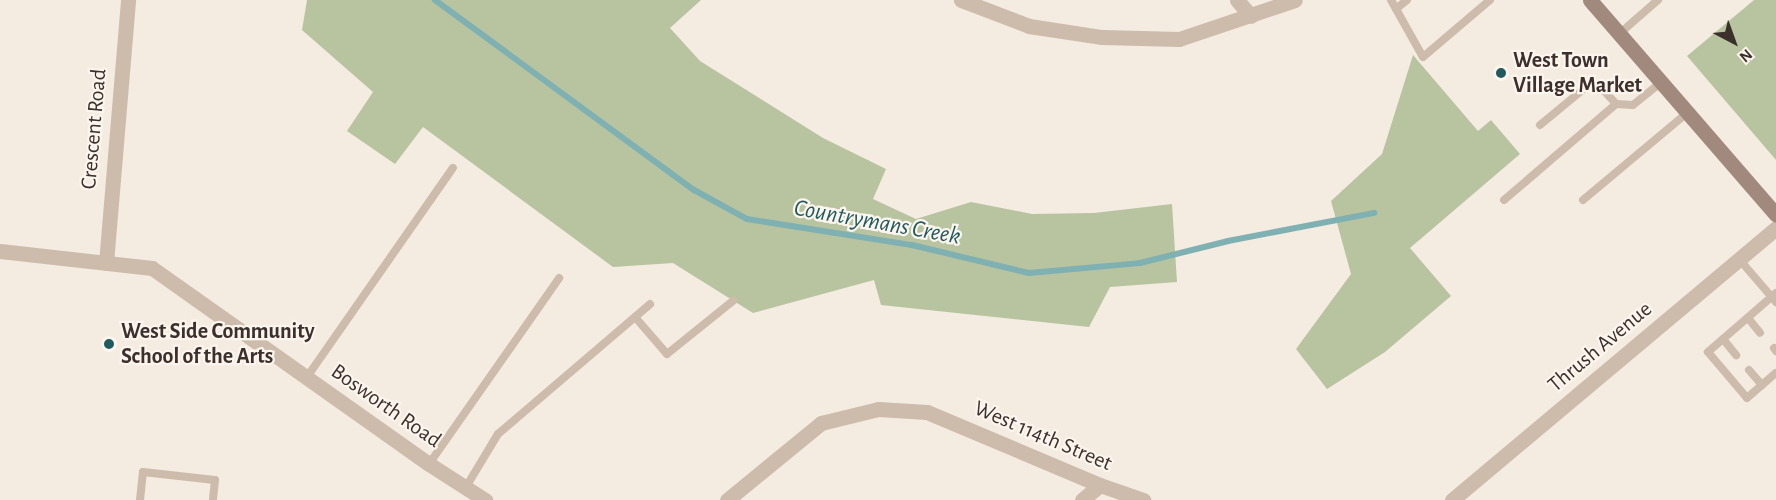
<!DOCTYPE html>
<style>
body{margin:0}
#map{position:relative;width:1776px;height:500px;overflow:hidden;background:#f4ebe1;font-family:"Alegreya Sans",sans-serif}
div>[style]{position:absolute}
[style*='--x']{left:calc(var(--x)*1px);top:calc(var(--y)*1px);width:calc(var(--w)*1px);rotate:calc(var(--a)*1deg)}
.green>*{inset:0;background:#b8c4a0}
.stream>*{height:6px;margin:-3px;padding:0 3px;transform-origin:3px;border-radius:3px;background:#7fb0b2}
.service>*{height:8px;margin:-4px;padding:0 4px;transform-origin:4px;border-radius:4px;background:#cdbbac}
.minor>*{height:15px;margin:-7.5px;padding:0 7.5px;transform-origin:7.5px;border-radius:7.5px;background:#cdbbac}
.secondary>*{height:15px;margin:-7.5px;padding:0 7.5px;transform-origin:7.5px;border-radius:7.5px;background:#a18a7d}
.dots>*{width:16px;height:16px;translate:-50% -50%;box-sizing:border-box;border:3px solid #fbf5ee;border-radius:50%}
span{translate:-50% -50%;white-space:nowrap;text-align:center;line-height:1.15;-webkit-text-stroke:4.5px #fbf5ee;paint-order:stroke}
.poi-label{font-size:22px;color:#3b302b;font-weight:700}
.left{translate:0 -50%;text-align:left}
.street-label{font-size:22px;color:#3b302b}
.water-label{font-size:24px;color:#1f5a5e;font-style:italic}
.north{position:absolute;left:1704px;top:12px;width:60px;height:60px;-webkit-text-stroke:4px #fbf5ee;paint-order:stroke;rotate:139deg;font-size:16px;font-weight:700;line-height:24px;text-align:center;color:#3b302b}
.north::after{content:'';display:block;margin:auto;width:21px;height:27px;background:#3b302b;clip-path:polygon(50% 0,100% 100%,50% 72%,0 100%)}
</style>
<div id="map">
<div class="green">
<i style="clip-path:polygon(307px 0,701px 0,670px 28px,700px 61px,823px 138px,886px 169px,873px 199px,916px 219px,971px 202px,1032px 214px,1094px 213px,1172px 204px,1177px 282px,1110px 287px,1089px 327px,881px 305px,874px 280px,753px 313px,673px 263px,613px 267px,423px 127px,395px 164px,347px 131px,373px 92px,302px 30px)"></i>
<i style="clip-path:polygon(1754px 0,1776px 0,1776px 160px,1687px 56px)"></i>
<i style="clip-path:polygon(1413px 55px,1478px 131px,1491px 120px,1520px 154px,1410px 248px,1451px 296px,1385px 352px,1327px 389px,1296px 349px,1351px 274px,1331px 201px,1382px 154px)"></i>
</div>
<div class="stream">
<i style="--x:435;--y:0;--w:321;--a:36.3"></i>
<i style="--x:694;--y:190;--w:60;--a:28.7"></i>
<i style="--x:747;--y:219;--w:167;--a:9"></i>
<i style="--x:912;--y:245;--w:120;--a:13.5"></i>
<i style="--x:1029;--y:273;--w:111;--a:-5.1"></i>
<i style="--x:1140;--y:263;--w:91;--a:-14"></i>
<i style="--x:1228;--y:241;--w:149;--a:-10.9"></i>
</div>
<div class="service">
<i style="--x:1391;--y:0;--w:65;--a:60.7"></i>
<i style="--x:1423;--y:57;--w:88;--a:-40.4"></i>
<i style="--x:1396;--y:9;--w:14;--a:-39"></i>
<i style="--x:1619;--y:34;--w:52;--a:-41.1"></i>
<i style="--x:1540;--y:125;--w:66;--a:-39.5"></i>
<i style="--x:1591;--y:83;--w:8;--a:14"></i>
<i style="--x:1599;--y:85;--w:25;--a:48"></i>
<i style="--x:1616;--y:104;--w:17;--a:3"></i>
<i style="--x:1633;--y:105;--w:36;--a:-39"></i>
<i style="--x:1504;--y:200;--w:148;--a:-40.6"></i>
<i style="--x:1583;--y:200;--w:136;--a:-39.9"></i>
<i style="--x:1739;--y:259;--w:57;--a:49.3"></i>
<i style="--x:1776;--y:293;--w:90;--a:139.1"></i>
<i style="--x:1708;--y:352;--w:60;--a:49.7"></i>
<i style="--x:1747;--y:398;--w:38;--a:-41"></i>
<i style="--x:635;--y:317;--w:49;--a:49.1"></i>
<i style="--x:667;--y:354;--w:85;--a:-38.8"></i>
<i style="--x:1748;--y:318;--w:19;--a:51"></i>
<i style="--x:1723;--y:339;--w:21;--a:51"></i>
<i style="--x:1774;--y:348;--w:4;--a:56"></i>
<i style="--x:1749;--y:370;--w:20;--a:49"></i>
<i style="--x:307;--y:377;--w:255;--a:-55.1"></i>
<i style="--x:429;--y:464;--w:227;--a:-55"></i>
<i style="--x:466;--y:487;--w:62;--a:-58.9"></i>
<i style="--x:498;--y:434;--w:200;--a:-40.5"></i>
<i style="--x:140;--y:500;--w:28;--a:-84"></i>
<i style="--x:143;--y:472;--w:72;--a:6.3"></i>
<i style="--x:215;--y:480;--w:20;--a:96"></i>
</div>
<div class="minor">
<i style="--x:961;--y:0;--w:73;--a:20.9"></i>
<i style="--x:1029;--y:26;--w:74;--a:8.6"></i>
<i style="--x:1102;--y:37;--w:77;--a:1.5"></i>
<i style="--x:1179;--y:39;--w:122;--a:-18.6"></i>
<i style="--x:1237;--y:0;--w:21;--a:49"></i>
<i style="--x:0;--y:251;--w:153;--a:6.4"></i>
<i style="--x:152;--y:268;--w:339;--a:35.3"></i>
<i style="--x:429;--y:464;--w:67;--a:32.7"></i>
<i style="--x:106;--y:263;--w:264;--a:-85.2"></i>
<i style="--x:727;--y:500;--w:122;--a:-39.3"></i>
<i style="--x:821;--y:423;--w:59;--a:-13.8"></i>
<i style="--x:878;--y:409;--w:49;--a:3.5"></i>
<i style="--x:927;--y:412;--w:188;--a:22.9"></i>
<i style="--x:1100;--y:485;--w:46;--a:19.2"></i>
<i style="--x:1082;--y:500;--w:23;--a:-40"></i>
<i style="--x:1452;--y:500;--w:423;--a:-40"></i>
</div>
<div class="secondary">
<i style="--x:1590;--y:0;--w:284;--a:49.1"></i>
</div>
<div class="dots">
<i style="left:1501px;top:73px;background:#1f5a5e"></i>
<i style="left:109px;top:344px;background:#1f5a5e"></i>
</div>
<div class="poi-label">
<span class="left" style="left:1513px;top:73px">West Town<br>Village Market</span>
<span class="left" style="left:121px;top:344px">West Side Community<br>School of the Arts</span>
</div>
<div class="street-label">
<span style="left:94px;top:129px;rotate:-85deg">Crescent Road</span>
<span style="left:1600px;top:347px;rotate:-40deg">Thrush Avenue</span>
<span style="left:386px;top:406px;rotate:35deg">Bosworth Road</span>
<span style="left:1043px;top:436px;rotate:23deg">West 114th Street</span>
</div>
<div class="water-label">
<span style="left:877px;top:223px;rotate:10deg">Countrymans Creek</span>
</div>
<div class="north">N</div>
</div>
